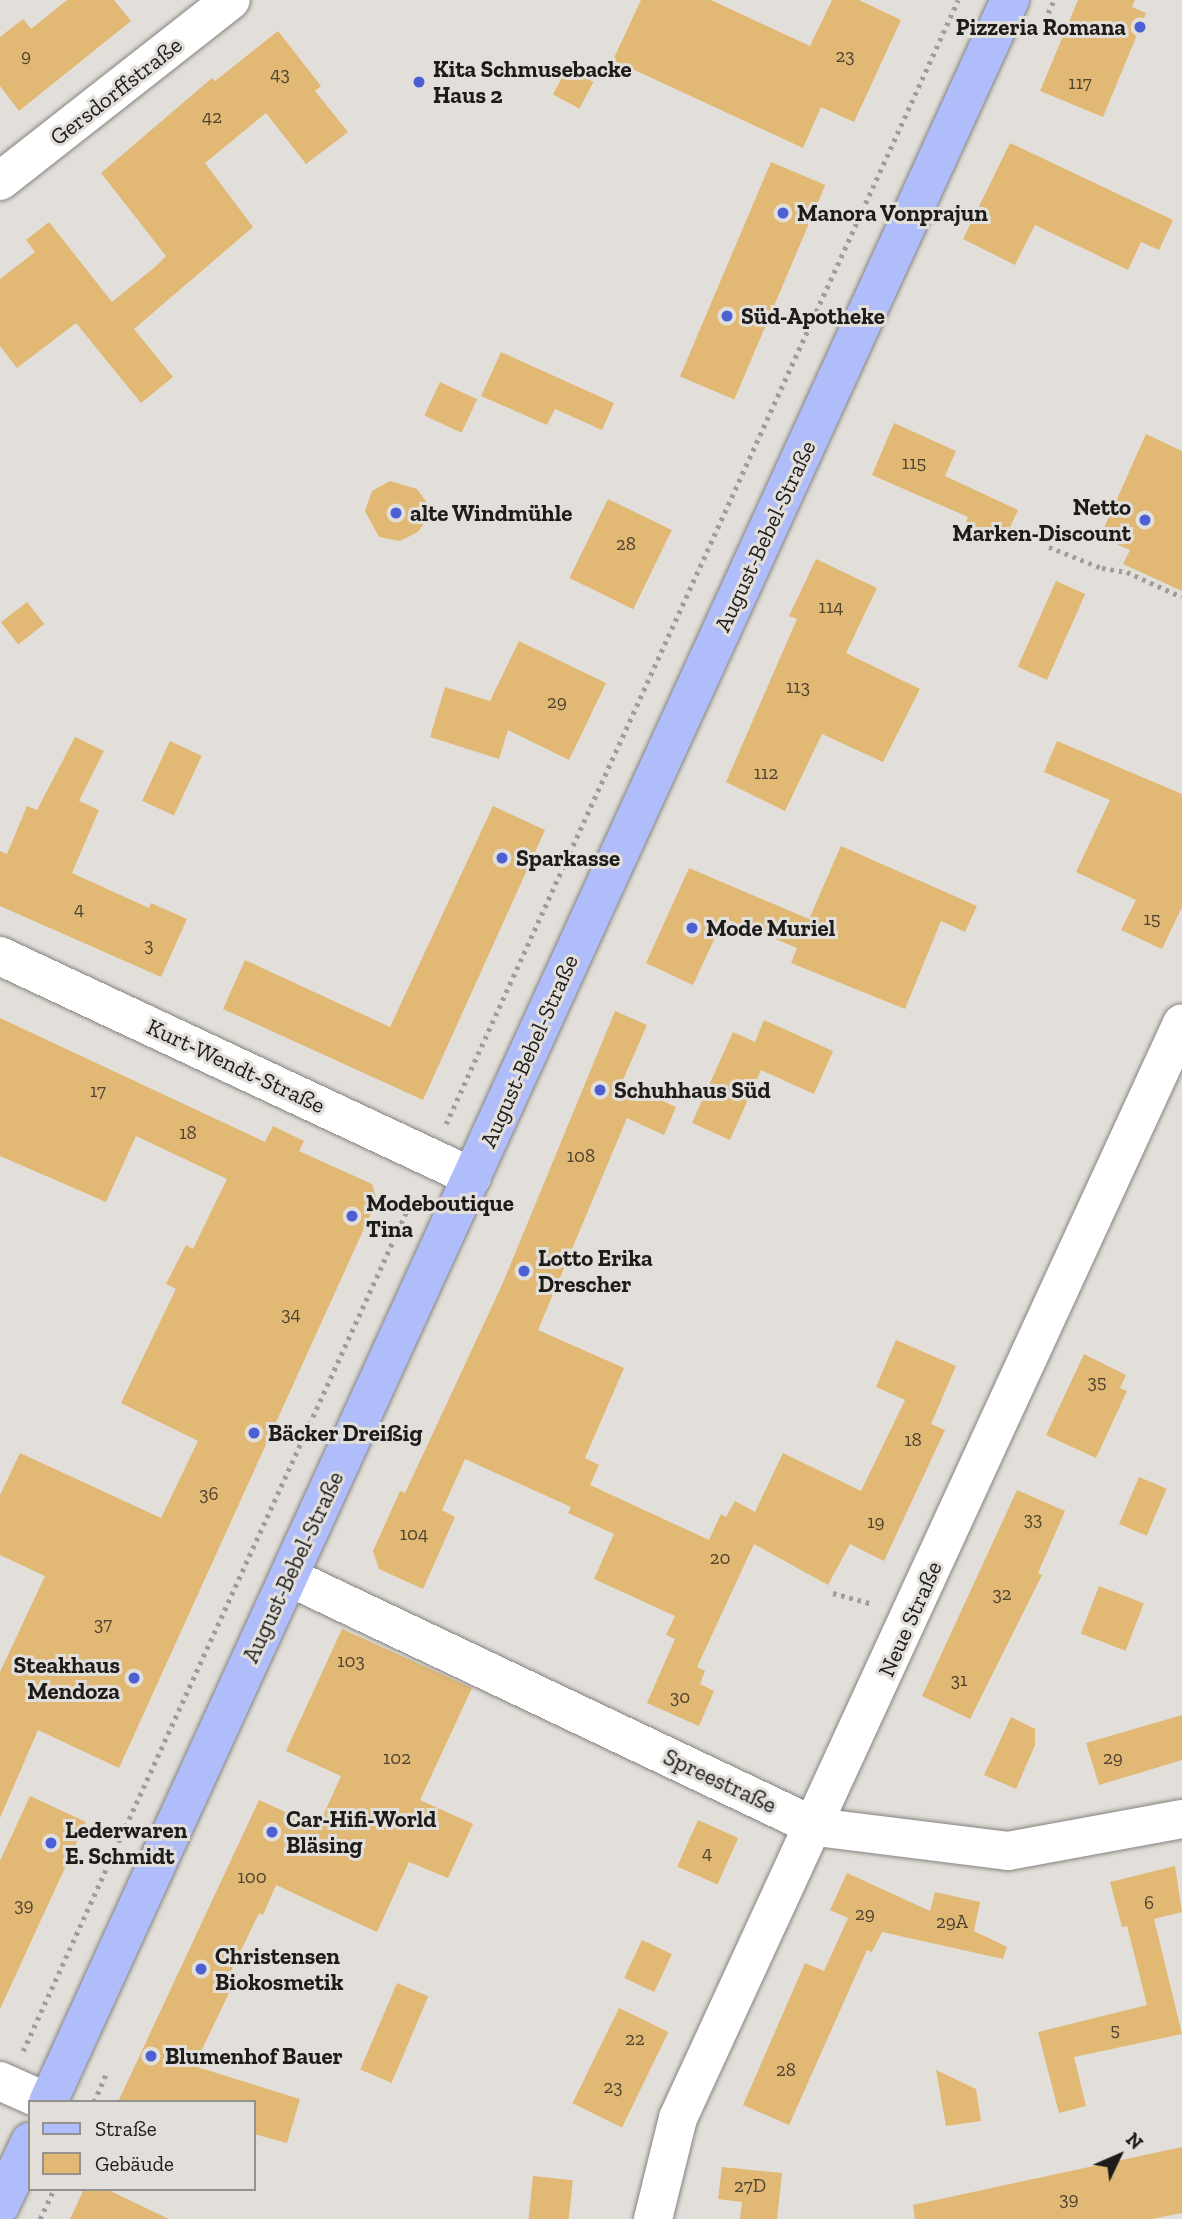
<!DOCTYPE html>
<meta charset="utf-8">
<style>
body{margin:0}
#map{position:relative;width:1182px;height:2219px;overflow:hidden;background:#e2dfda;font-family:"Zilla Slab",serif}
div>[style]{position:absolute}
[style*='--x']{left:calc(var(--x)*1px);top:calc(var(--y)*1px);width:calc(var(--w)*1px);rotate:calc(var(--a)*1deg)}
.building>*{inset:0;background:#e1b874;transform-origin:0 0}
.path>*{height:4.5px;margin-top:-2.25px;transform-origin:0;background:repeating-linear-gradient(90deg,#a09d9a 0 3.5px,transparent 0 8.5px)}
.roads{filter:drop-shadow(0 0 2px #86837f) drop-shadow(0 0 2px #86837f)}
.minor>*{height:38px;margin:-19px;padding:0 19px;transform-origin:19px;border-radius:19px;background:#fff}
.major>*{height:38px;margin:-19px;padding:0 19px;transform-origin:19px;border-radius:19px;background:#afbdfb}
.dots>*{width:19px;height:19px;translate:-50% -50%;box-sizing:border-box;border:4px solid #e2dfda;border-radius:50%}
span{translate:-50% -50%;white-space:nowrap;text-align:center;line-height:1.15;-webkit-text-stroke:6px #e2dfda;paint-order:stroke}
.number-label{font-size:19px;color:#4f4331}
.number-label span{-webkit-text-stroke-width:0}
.poi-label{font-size:23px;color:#1e1c1b;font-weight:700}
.right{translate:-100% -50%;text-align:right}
.left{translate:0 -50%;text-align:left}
.street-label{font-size:23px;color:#1e1c1b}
.legend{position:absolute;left:28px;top:2100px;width:228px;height:91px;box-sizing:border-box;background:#e2dfda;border:2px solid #94918e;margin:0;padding:9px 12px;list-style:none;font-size:21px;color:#1e1c1b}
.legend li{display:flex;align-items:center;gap:14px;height:35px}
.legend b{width:35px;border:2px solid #94918e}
.north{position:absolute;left:1084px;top:2121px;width:70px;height:70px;-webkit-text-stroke:5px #e2dfda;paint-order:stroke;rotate:46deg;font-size:19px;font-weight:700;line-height:28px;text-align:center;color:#1e1c1b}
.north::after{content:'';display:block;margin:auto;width:24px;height:32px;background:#1e1c1b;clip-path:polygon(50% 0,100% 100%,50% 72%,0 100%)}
</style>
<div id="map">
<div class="building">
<i style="clip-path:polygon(67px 0,114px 0,131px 21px,19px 111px,0 86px,0 37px,23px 19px,31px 29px)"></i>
<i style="clip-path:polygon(641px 0,711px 0,810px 46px,832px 0,859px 0,901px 20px,854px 122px,821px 107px,803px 148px,613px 60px)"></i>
<i style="clip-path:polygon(1078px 0,1135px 0,1132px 7px,1146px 13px,1103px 117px,1040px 91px)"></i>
<i style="clip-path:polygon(278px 31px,321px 86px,315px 91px,348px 132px,306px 164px,266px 113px,205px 163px,253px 227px,134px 329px,173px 377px,141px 403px,76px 323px,17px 368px,0 346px,0 279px,35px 252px,26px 240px,49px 222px,112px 302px,155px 267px,166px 256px,101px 173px,212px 78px,215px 81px)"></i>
<i style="left:567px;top:68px;width:30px;height:30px;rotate:28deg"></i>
<i style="clip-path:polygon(1010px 143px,1173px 220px,1159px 250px,1141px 242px,1128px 270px,1035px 225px,1015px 265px,963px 239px)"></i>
<i style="left:771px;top:162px;width:59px;height:233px;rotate:23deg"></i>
<i style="clip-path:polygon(501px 352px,614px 403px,602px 430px,555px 409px,547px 425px,481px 396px)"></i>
<i style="left:440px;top:382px;width:41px;height:37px;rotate:25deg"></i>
<i style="clip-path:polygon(894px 423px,956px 451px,945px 476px,1018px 510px,1007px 534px,997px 529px,994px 535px,966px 522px,968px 517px,872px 475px)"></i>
<i style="clip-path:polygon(1146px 434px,1182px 451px,1182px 591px,1123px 564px,1130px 550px,1100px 537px)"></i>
<i style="clip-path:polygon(390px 481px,417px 489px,433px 511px,418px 532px,400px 541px,379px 537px,365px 511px,372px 491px)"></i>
<i style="left:608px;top:499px;width:71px;height:88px;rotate:26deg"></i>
<i style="clip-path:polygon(816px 559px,877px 588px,846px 653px,920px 689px,883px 762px,822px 734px,785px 811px,726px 782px,797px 619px,789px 616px)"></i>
<i style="left:1056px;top:581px;width:32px;height:94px;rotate:24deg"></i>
<i style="left:27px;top:602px;width:28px;height:33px;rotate:52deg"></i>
<i style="clip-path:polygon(519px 641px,606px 683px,569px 760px,508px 730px,499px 759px,430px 737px,445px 687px,490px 701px)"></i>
<i style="clip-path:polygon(75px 737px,104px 751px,79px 801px,99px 810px,72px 873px,149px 908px,151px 903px,187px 919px,161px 977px,0 906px,0 851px,7px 854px,27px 806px,37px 810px)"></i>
<i style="left:170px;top:741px;width:35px;height:66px;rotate:25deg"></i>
<i style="clip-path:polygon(1057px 741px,1182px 794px,1182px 907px,1162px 949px,1121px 930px,1136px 900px,1076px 872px,1110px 800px,1044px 772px)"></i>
<i style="clip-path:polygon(493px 806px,545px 830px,423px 1100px,223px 1009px,245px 960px,390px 1027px)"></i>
<i style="clip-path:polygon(841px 846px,977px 906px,965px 932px,941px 921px,905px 1009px,791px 963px,797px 948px,724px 918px,693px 985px,646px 963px,689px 868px,809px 919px)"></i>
<i style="clip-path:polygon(615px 1011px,647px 1025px,622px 1082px,676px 1107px,664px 1135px,627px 1118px,538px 1330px,624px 1368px,585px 1458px,599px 1465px,590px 1485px,709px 1540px,721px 1514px,726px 1517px,735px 1501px,755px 1512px,783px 1453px,861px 1491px,905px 1400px,876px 1387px,896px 1340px,956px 1366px,931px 1424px,945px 1430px,884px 1561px,850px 1544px,828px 1585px,754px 1544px,697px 1667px,705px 1671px,700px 1684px,714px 1691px,699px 1726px,647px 1703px,675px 1639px,666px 1635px,675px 1616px,594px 1579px,614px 1534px,568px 1513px,571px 1507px,465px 1459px,442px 1510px,455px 1517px,423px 1589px,379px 1569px,373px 1551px,400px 1491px,405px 1493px,502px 1285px)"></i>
<i style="clip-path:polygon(0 1018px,265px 1142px,273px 1126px,304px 1141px,299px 1151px,372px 1184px,377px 1200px,119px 1768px,38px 1730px,0 1818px,0 1672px,45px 1576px,0 1555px,0 1495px,20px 1453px,161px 1518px,198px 1441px,121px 1403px,176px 1289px,166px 1284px,186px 1245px,193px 1249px,227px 1179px,136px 1136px,106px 1202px,0 1156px)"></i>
<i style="clip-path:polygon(764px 1020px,833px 1051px,814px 1094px,761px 1070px,730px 1140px,692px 1123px,733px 1032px,755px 1042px)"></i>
<i style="clip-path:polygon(1084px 1354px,1126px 1375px,1120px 1388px,1127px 1391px,1096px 1458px,1046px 1435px)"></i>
<i style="left:1139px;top:1477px;width:30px;height:51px;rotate:23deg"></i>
<i style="clip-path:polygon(1017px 1490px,1065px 1511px,1038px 1573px,1042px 1575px,970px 1719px,922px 1696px)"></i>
<i style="left:1099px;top:1586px;width:48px;height:51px;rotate:21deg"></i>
<i style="clip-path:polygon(342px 1629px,472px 1688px,420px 1800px,473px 1824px,448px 1878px,409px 1862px,377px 1932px,276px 1885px,263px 1915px,259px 1913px,223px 1988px,230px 1991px,194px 2066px,300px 2099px,287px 2143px,254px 2134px,254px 2102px,118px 2102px,259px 1800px,318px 1827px,341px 1776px,286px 1751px)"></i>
<i style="clip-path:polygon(1182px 1715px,1182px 1760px,1099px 1785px,1086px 1743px)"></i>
<i style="clip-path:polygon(1011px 1717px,1035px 1729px,1035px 1745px,1016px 1789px,984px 1775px)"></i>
<i style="clip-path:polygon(30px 1796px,86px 1822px,0 2009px,0 1861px)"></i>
<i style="left:698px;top:1820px;width:44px;height:51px;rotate:24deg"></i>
<i style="clip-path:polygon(1175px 1866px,1182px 1912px,1154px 1919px,1182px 2034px,1074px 2057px,1086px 2106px,1059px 2113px,1038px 2032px,1147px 2005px,1127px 1926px,1122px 1927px,1110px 1882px)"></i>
<i style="clip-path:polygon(847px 1873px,930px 1911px,935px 1892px,980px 1902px,974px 1931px,1007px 1947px,1003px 1959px,882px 1932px,872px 1952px,867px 1950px,789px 2125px,743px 2105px,805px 1963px,824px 1971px,848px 1918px,830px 1910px)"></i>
<i style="left:642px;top:1940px;width:33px;height:42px;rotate:25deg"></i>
<i style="left:397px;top:1983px;width:34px;height:94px;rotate:23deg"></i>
<i style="left:619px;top:2008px;width:55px;height:106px;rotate:26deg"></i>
<i style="clip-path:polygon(936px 2070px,976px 2089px,981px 2121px,946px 2126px)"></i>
<i style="clip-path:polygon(1182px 2147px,1182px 2213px,1152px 2219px,915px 2219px,913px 2205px)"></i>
<i style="clip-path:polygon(722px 2167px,782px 2173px,777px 2219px,740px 2219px,742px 2202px,718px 2199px)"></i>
<i style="left:533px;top:2176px;width:40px;height:43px;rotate:6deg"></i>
<i style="clip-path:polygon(84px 2189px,106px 2189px,169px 2219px,70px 2219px)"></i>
</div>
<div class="path">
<i style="--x:1048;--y:13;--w:14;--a:-65"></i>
<i style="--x:1049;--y:547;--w:57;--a:21.6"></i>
<i style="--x:1102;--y:568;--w:25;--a:9"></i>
<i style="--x:1127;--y:572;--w:60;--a:24.4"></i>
<i style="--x:446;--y:1124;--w:1235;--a:-65.51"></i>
<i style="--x:833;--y:1593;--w:41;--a:15.4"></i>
<i style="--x:23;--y:2051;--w:943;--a:-65.45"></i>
<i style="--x:94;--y:2102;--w:30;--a:-67"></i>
<i style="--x:40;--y:2219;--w:33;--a:-65"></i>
</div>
<div class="roads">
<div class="minor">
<i style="--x:0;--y:181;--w:293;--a:-38.1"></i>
<i style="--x:0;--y:956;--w:521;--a:25.09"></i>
<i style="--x:289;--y:1577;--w:583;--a:25.38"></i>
<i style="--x:816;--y:1827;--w:193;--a:7.1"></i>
<i style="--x:1008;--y:1851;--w:177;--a:-10.4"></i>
<i style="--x:0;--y:2081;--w:51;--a:24.1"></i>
<i style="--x:653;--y:2219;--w:104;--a:-76.1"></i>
<i style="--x:678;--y:2118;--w:1205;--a:-65.28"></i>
</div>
<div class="major">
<i style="--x:48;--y:2102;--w:2312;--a:-65.41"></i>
<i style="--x:0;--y:2206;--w:71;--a:-64.9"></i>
</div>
</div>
<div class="dots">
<i style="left:1140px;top:27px;background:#4c5fd4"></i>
<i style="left:419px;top:82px;background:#4c5fd4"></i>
<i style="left:783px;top:213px;background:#4c5fd4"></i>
<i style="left:727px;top:316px;background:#4c5fd4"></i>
<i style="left:396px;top:513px;background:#4c5fd4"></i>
<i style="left:1145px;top:520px;background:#4c5fd4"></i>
<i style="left:502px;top:858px;background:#4c5fd4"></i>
<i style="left:692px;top:928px;background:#4c5fd4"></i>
<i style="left:600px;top:1090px;background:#4c5fd4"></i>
<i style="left:352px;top:1216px;background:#4c5fd4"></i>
<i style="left:524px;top:1271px;background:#4c5fd4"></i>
<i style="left:254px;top:1433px;background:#4c5fd4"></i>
<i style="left:134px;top:1678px;background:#4c5fd4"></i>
<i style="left:272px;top:1832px;background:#4c5fd4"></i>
<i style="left:51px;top:1843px;background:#4c5fd4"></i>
<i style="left:201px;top:1969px;background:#4c5fd4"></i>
<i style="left:151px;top:2056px;background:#4c5fd4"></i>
</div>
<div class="number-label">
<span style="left:26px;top:56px">9</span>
<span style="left:845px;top:56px">23</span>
<span style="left:280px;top:74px">43</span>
<span style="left:1080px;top:83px">117</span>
<span style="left:212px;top:117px">42</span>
<span style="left:914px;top:463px">115</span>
<span style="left:626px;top:544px">28</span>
<span style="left:831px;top:607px">114</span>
<span style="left:798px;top:687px">113</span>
<span style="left:557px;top:702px">29</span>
<span style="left:766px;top:773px">112</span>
<span style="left:79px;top:909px">4</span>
<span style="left:1152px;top:919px">15</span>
<span style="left:149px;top:945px">3</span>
<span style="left:98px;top:1091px">17</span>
<span style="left:188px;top:1133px">18</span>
<span style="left:581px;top:1156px">108</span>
<span style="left:291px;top:1314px">34</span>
<span style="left:1097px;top:1382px">35</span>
<span style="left:913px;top:1440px">18</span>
<span style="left:209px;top:1494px">36</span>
<span style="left:1033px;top:1519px">33</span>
<span style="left:876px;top:1522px">19</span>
<span style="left:414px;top:1534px">104</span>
<span style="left:720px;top:1558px">20</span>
<span style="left:1002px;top:1594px">32</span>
<span style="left:103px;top:1624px">37</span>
<span style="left:351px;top:1661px">103</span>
<span style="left:959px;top:1680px">31</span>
<span style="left:680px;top:1697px">30</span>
<span style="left:397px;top:1758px">102</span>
<span style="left:1113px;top:1758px">29</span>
<span style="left:707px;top:1853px">4</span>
<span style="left:252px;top:1877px">100</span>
<span style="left:1149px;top:1903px">6</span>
<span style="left:24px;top:1905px">39</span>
<span style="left:865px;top:1914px">29</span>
<span style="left:952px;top:1922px">29A</span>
<span style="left:1115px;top:2030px">5</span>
<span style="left:635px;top:2039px">22</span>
<span style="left:786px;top:2070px">28</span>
<span style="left:613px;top:2087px">23</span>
<span style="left:750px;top:2186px">27D</span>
<span style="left:1069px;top:2199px">39</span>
</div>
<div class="poi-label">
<span class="right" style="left:1126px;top:27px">Pizzeria Romana</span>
<span class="left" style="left:433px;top:82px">Kita Schmusebacke<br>Haus 2</span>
<span class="left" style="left:797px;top:213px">Manora Vonprajun</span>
<span class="left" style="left:741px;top:316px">Süd-Apotheke</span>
<span class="right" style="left:1131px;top:520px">Netto<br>Marken-Discount</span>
<span class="left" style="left:410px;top:513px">alte Windmühle</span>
<span class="left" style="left:516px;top:858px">Sparkasse</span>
<span class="left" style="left:706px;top:928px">Mode Muriel</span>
<span class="left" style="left:614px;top:1090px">Schuhhaus Süd</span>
<span class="left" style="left:366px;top:1216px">Modeboutique<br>Tina</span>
<span class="left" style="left:538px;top:1271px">Lotto Erika<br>Drescher</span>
<span class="left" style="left:268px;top:1433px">Bäcker Dreißig</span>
<span class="right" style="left:120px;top:1678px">Steakhaus<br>Mendoza</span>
<span class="left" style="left:286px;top:1832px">Car-Hifi-World<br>Bläsing</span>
<span class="left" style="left:65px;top:1843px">Lederwaren<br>E. Schmidt</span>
<span class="left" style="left:215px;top:1969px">Christensen<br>Biokosmetik</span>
<span class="left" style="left:165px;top:2056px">Blumenhof Bauer</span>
</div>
<div class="street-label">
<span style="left:116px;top:91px;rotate:-38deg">Gersdorffstraße</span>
<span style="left:765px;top:536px;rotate:-65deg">August-Bebel-Straße</span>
<span style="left:529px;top:1051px;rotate:-66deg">August-Bebel-Straße</span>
<span style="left:236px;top:1066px;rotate:25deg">Kurt-Wendt-Straße</span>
<span style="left:293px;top:1567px;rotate:-65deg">August-Bebel-Straße</span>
<span style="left:910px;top:1619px;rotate:-66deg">Neue Straße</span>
<span style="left:720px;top:1781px;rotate:25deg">Spreestraße</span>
</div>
<ul class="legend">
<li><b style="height:9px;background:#afbdfb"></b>Straße</li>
<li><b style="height:19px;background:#e1b874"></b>Gebäude</li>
</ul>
<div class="north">N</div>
</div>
